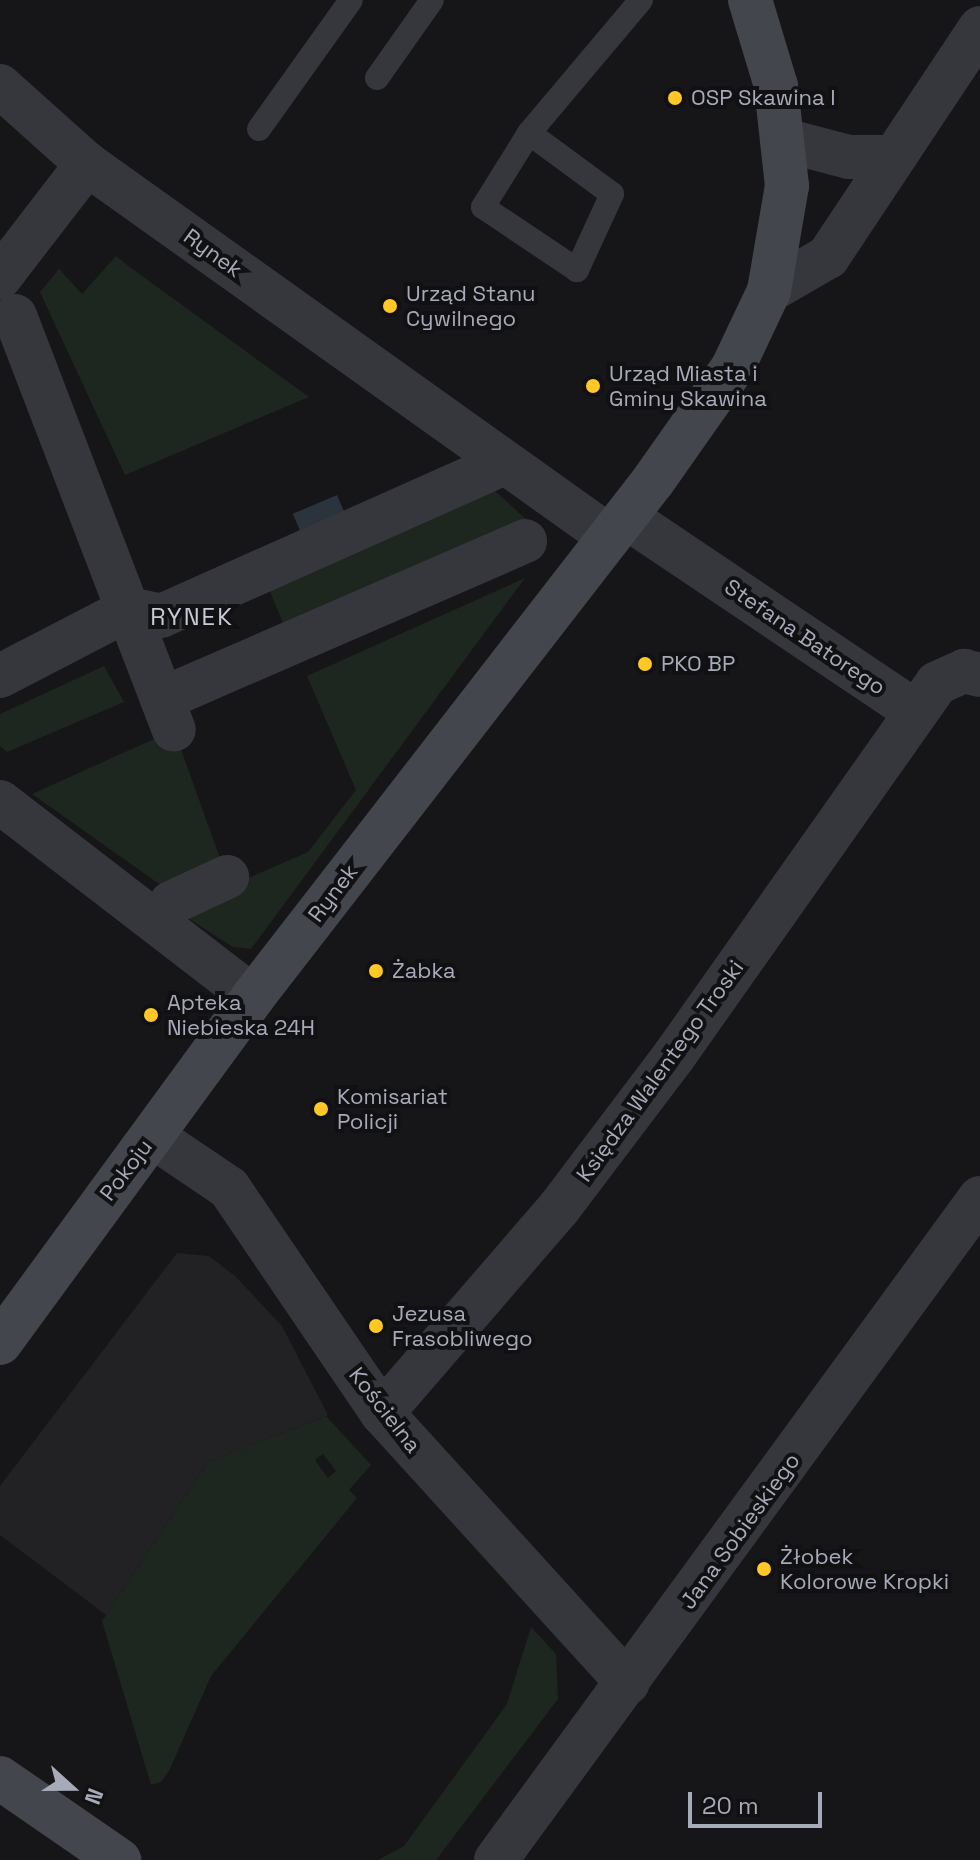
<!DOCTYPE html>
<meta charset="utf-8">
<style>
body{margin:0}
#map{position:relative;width:980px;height:1860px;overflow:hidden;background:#161618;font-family:"Space Grotesk",sans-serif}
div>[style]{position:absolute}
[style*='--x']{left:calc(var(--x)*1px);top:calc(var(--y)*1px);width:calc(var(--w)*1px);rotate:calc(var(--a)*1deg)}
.built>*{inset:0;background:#222225}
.green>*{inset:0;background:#1d261f}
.water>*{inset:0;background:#2b333d;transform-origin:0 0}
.lane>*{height:24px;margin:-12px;padding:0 12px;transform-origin:12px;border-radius:12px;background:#36373d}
.street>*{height:44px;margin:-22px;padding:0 22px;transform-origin:22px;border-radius:22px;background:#36373d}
.secondary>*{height:44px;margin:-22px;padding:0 22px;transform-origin:22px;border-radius:22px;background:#44464d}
.dots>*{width:22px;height:22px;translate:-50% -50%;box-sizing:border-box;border:4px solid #111113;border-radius:50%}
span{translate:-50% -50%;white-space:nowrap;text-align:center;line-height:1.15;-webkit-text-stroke:8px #111113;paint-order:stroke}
.poi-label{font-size:22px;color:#a7abb9}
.left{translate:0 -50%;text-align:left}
.street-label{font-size:22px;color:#a7abb9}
.neighbourhood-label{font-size:24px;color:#c8cad5;letter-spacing:2px}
.north{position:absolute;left:32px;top:1748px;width:80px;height:80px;-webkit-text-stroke:6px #111113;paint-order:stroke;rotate:111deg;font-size:22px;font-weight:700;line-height:32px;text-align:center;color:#a7abb9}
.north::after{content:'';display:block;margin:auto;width:28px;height:36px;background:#a7abb9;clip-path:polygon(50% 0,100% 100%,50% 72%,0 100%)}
.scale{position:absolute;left:688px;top:1792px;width:134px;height:36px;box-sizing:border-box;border:4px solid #a7abb9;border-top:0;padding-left:10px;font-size:24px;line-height:28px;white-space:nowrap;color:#a7abb9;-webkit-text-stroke:6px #111113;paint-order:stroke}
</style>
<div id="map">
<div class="built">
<i style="clip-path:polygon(177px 1253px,209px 1256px,235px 1276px,282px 1326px,328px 1415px,208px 1462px,106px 1615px,0 1535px,0 1486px)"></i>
</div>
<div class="green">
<i style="clip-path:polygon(116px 256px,131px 268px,309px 397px,125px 475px,40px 292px,59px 269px,82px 294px)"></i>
<i style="clip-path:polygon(493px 489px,529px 522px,288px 635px,269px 589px)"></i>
<i style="clip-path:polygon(525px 578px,251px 949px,233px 947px,172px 908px,162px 886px,32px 794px,174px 730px,230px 886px,308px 852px,356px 790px,307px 676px)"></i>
<i style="clip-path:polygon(104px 666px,124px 702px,7px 752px,0 746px,0 714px)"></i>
<i style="clip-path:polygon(evenodd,326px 1416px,371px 1465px,349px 1490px,357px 1498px,211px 1676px,169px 1771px,161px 1782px,151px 1785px,102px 1621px,208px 1462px,326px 1416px,323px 1454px,336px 1471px,328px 1478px,315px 1460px,323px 1454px)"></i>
<i style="clip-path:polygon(531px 1627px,556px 1654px,558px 1699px,436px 1860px,378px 1860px,404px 1846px,507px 1704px)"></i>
</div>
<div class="water">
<i style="left:337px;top:495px;width:41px;height:48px;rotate:67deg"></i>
</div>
<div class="lane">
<i style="--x:377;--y:78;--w:95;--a:-54.8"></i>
<i style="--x:259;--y:129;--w:158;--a:-54.5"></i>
<i style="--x:529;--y:133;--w:103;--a:36.3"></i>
<i style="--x:612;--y:194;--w:84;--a:114.7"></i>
<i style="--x:577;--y:270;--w:113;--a:-146.2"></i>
<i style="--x:483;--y:207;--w:87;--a:-58.1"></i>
<i style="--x:529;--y:133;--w:174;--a:-49.9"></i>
</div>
<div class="street">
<i style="--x:0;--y:86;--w:117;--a:41.9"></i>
<i style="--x:87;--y:164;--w:642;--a:35.5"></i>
<i style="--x:784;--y:140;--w:67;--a:14.7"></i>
<i style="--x:849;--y:157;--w:43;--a:0"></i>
<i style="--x:0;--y:277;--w:143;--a:-52.4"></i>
<i style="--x:769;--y:291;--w:68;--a:-30"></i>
<i style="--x:828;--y:257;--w:275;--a:-56.4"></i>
<i style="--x:15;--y:316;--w:443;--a:69"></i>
<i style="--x:626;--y:517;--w:349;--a:33.9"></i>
<i style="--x:0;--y:676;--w:145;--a:-27.4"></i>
<i style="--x:129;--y:609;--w:33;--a:12"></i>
<i style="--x:161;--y:616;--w:361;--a:-24"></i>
<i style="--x:162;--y:699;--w:396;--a:-23.5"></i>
<i style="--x:0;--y:802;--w:319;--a:37.6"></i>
<i style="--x:171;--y:903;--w:62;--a:-24.9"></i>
<i style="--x:152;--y:1136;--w:93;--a:34"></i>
<i style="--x:229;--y:1188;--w:272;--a:55.8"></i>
<i style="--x:382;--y:1413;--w:365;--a:47.7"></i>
<i style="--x:382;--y:1413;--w:271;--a:-49.2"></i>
<i style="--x:559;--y:1208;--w:191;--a:-52.9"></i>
<i style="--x:674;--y:1056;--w:456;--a:-54.8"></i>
<i style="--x:937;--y:683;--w:30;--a:-24"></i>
<i style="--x:964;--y:671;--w:16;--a:14"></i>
<i style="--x:496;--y:1860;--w:820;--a:-53.83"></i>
</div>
<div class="secondary">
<i style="--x:0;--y:1343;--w:429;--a:-53.8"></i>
<i style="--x:253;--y:997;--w:653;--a:-52.22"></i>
<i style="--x:653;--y:481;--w:139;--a:-54.9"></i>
<i style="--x:733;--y:367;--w:84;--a:-64.7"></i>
<i style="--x:769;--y:291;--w:107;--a:-80.3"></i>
<i style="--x:787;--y:186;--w:101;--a:-96.3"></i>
<i style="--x:776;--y:86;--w:90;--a:-106.8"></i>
<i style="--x:0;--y:1778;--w:145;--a:34.6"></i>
</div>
<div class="dots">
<i style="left:675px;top:98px;background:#ffc827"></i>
<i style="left:390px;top:306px;background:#ffc827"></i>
<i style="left:593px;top:386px;background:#ffc827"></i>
<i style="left:645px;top:664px;background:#ffc827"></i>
<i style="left:376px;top:971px;background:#ffc827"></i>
<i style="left:151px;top:1015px;background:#ffc827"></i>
<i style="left:321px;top:1109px;background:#ffc827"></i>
<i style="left:376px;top:1326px;background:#ffc827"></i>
<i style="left:764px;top:1569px;background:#ffc827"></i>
</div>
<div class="poi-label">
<span class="left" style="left:691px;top:98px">OSP Skawina I</span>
<span class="left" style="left:406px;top:306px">Urząd Stanu<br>Cywilnego</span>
<span class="left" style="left:609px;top:386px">Urząd Miasta i<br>Gminy Skawina</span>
<span class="left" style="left:661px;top:664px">PKO BP</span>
<span class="left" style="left:392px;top:971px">Żabka</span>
<span class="left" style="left:167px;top:1015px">Apteka<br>Niebieska 24H</span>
<span class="left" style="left:337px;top:1109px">Komisariat<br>Policji</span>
<span class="left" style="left:392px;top:1326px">Jezusa<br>Frasobliwego</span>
<span class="left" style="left:780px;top:1569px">Żłobek<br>Kolorowe Kropki</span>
</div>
<div class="street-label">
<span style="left:213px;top:253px;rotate:36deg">Rynek</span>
<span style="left:805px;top:637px;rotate:34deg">Stefana Batorego</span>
<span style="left:333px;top:893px;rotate:-53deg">Rynek</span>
<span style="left:660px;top:1071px;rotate:-54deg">Księdza Walentego Troski</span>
<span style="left:126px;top:1170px;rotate:-53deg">Pokoju</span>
<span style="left:385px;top:1410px;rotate:52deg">Kościelna</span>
<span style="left:740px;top:1531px;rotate:-54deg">Jana Sobieskiego</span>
</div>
<div class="neighbourhood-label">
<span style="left:192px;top:617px">RYNEK</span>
</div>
<div class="north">N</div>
<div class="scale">20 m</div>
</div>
